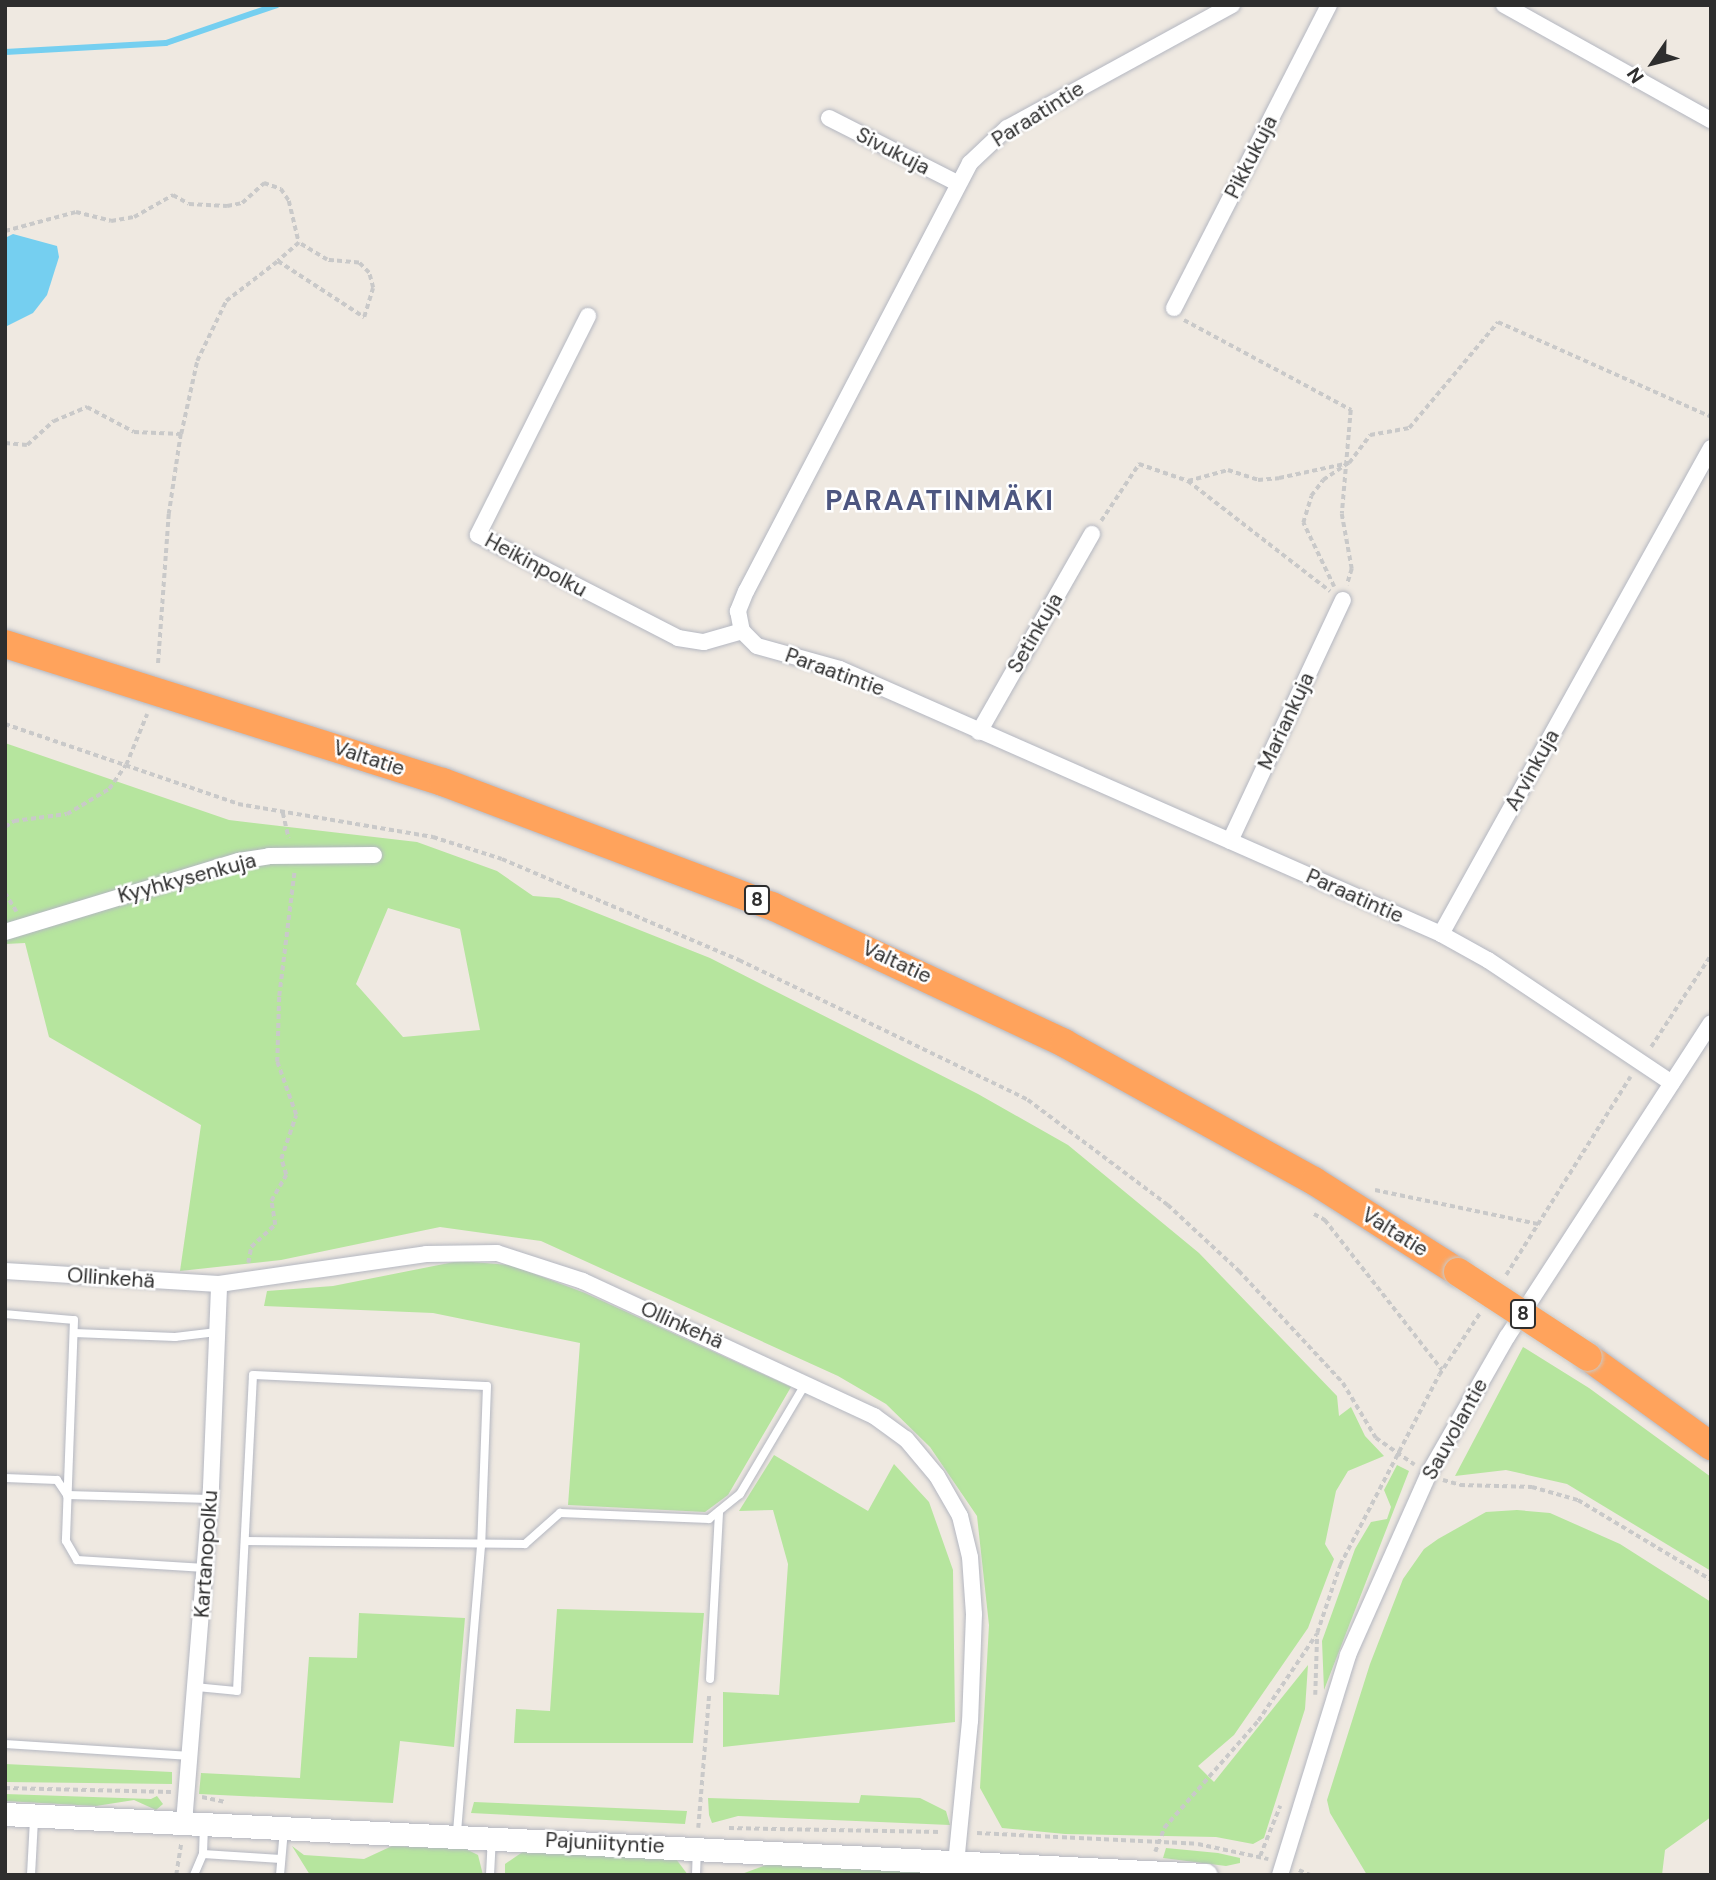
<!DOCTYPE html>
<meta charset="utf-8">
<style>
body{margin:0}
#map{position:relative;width:1716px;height:1880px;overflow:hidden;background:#efe9e1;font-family:"DM Sans",sans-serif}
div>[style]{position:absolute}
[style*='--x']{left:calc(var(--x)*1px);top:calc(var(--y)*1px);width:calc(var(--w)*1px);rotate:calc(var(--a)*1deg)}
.green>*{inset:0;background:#b6e59e}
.water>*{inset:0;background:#75cff0}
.stream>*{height:6px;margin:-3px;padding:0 3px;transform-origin:3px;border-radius:3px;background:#75cff0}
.path>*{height:3.5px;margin-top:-1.75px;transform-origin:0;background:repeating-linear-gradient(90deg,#c9c9c9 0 5px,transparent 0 8.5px)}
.roads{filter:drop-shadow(0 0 2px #b4b7c1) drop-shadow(0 0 2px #b4b7c1)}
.lane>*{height:8px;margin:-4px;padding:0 4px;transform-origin:4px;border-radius:4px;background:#fff}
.street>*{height:16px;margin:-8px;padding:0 8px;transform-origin:8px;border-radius:8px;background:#fff}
.secondary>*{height:23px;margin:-11.5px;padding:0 11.5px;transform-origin:11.5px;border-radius:11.5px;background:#fff}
.highway>*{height:28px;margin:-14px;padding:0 14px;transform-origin:14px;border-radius:14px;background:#ffa35c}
.bridges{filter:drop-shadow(0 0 2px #c9c9c9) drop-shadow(0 0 2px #c9c9c9)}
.highway-bridge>*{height:28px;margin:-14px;padding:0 14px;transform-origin:14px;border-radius:14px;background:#ffa35c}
span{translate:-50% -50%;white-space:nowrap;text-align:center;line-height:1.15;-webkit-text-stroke:5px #fff;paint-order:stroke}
.shield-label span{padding:2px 5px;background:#fff;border:2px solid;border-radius:5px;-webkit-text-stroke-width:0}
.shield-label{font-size:19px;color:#2e2e2e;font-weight:700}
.street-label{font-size:21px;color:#2e2e2e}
.district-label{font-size:28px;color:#4d5680;font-weight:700;letter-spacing:2px}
.frame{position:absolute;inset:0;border:7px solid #2e2e2e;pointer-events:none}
.north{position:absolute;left:1618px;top:28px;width:70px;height:70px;-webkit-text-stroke:5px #fff;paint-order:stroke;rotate:235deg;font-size:19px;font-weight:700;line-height:28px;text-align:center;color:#2e2e2e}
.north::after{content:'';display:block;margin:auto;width:24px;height:32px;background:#2e2e2e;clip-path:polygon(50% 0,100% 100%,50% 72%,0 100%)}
</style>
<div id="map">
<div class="green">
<i style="clip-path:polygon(evenodd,5px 743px,229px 820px,417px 842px,497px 871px,533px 896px,559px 898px,710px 958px,978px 1094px,1068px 1145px,1199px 1253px,1337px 1396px,1339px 1416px,1351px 1407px,1365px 1436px,1384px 1456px,1348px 1471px,1336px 1491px,1325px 1544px,1334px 1559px,1308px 1628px,1234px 1735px,1198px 1766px,1214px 1782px,1308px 1665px,1305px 1709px,1264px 1838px,1253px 1844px,1216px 1837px,1065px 1834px,1002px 1828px,980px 1788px,989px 1625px,977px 1516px,930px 1447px,886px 1404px,838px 1376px,541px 1241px,440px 1227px,281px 1260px,180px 1271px,201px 1125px,49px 1037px,25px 943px,5px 944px,5px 743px,388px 908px,460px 929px,480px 1030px,403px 1037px,356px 984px,388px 908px)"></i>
<i style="clip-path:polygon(459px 1261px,511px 1265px,585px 1293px,791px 1387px,728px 1495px,705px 1512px,568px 1505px,580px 1343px,433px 1313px,264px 1306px,267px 1291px,333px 1286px)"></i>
<i style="clip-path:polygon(1523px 1347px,1589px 1388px,1711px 1477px,1711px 1571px,1567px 1484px,1506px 1470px,1455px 1476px)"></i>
<i style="clip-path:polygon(774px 1455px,868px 1511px,894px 1464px,929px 1502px,953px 1570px,955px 1722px,723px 1747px,723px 1692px,779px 1695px,788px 1564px,773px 1510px,739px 1511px)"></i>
<i style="clip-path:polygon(1397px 1465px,1409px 1471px,1324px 1690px,1322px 1641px,1355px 1549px,1371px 1522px,1387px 1519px,1391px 1507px,1384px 1490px)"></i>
<i style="clip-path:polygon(1517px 1510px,1550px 1513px,1620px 1544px,1711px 1602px,1711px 1817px,1665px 1850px,1662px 1875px,1367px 1875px,1330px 1813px,1327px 1800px,1370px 1664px,1403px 1579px,1424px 1549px,1438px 1539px,1486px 1512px)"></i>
<i style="clip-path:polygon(557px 1609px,704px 1613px,693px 1743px,514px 1743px,516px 1709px,550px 1711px)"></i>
<i style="clip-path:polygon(359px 1613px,465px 1618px,454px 1747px,400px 1741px,393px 1803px,199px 1794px,201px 1773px,300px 1778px,309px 1657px,357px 1658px)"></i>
<i style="clip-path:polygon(5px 1764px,172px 1772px,172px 1784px,5px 1782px)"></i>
<i style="clip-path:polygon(5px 1794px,151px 1799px,157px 1796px,163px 1804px,156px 1810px,134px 1800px,96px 1806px,5px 1801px)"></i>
<i style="clip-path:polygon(861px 1795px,920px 1798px,946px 1811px,950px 1825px,738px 1816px,712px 1823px,709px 1815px,708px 1798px,859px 1803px)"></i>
<i style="clip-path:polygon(474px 1802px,687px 1811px,685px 1824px,471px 1813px)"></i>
<i style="clip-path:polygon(292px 1846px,304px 1855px,364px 1859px,392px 1846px,466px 1849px,478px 1855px,483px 1875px,310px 1875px)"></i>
<i style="clip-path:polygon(1166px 1848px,1218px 1853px,1240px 1858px,1240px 1863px,1226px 1866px,1163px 1858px)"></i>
<i style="clip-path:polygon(524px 1851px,676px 1859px,688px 1875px,505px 1875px,505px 1864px)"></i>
<i style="clip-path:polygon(769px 1864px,924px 1871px,929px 1875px,739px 1875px)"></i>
</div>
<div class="water">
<i style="clip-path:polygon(13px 234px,57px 246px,59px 257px,47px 295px,33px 313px,5px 327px,5px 238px)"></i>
</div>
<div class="stream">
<i style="--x:5;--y:52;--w:161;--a:-3.2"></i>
<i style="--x:166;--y:43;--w:117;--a:-18.9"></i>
</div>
<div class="path">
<i style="--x:5;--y:231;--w:73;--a:-15"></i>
<i style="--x:76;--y:212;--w:36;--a:14"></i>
<i style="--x:111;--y:221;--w:23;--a:-10"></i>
<i style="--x:134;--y:217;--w:45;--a:-29.4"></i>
<i style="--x:173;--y:195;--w:18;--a:29"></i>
<i style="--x:189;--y:204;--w:38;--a:3"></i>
<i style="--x:227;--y:206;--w:15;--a:-11"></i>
<i style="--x:242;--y:203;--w:30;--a:-42"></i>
<i style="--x:264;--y:183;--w:18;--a:19"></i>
<i style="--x:281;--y:189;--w:14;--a:56"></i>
<i style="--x:289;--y:201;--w:43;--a:76.6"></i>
<i style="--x:1184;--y:320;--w:190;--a:28.3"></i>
<i style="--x:1351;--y:410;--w:104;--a:94.9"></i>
<i style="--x:1342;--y:514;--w:56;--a:79.7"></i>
<i style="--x:1352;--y:569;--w:17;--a:107"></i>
<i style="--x:181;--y:434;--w:75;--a:-77.6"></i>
<i style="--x:197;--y:361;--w:67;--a:-64.2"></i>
<i style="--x:226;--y:301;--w:66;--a:-37.6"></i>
<i style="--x:278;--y:261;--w:103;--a:33.1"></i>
<i style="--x:364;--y:317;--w:30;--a:-73"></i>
<i style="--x:373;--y:288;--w:16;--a:-105"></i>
<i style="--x:369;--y:273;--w:14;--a:-135"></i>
<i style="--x:359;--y:263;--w:32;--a:-175"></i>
<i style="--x:327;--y:260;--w:33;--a:-149"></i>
<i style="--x:299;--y:243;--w:28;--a:139"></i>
<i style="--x:5;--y:443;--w:22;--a:5"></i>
<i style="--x:27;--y:445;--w:36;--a:-42"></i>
<i style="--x:54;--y:421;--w:36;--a:-23"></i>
<i style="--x:87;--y:407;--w:53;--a:28"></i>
<i style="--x:134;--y:432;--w:47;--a:2.4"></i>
<i style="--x:181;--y:434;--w:81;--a:98.5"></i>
<i style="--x:169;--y:514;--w:152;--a:94.1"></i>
<i style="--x:1188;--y:481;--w:41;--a:-15.4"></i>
<i style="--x:1228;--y:470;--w:32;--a:18"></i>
<i style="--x:1258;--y:480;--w:21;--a:-5"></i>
<i style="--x:1279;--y:478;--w:72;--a:-12.1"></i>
<i style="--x:1349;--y:463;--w:35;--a:-53"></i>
<i style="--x:1370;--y:435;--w:40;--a:-10"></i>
<i style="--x:1409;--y:428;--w:138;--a:-50"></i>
<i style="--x:1498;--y:322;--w:233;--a:24"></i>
<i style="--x:1101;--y:521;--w:69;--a:-56.3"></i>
<i style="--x:1139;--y:464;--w:52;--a:19.1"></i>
<i style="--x:1188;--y:481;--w:180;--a:37.8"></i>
<i style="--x:1334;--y:587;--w:71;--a:-115.8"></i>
<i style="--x:1303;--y:523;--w:28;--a:-73"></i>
<i style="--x:1311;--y:496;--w:20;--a:-53"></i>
<i style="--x:1323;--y:480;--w:30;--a:-34"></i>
<i style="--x:5;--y:724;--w:246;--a:18.9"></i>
<i style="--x:238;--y:804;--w:198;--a:9.6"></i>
<i style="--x:433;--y:837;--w:72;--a:17.7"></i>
<i style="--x:502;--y:859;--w:258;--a:23.1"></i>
<i style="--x:739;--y:960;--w:321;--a:25.8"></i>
<i style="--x:1028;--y:1100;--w:175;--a:36.9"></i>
<i style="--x:1168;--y:1205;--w:97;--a:42.9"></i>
<i style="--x:1239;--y:1271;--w:153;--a:47.1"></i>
<i style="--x:1343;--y:1383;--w:64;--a:59"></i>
<i style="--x:1376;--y:1438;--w:47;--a:34.7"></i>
<i style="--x:283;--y:813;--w:26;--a:77"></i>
<i style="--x:5;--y:827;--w:11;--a:-34"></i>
<i style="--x:14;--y:821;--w:53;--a:-7.5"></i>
<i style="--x:67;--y:814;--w:49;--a:-30.8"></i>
<i style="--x:109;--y:789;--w:29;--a:-55"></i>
<i style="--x:126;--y:765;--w:55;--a:-67.6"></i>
<i style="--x:5;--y:893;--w:22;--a:58"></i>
<i style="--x:1651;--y:1047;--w:110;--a:-56.9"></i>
<i style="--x:1375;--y:1190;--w:167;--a:11.8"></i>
<i style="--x:1314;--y:1214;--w:13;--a:29"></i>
<i style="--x:1325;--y:1220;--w:190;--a:52"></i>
<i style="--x:248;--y:1263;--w:16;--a:-79"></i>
<i style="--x:251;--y:1247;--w:33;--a:-43"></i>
<i style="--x:275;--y:1225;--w:24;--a:-99"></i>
<i style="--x:271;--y:1201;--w:30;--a:-60"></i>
<i style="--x:286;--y:1175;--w:17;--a:-107"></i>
<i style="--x:281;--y:1159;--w:46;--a:-71.2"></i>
<i style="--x:296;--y:1115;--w:56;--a:-109.7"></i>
<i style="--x:277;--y:1062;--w:66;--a:-88.3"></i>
<i style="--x:279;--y:996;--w:124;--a:-83"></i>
<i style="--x:1506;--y:1275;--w:234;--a:-57.9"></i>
<i style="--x:1443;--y:1480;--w:18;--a:16"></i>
<i style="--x:1460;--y:1485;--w:72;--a:1.6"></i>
<i style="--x:1532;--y:1487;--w:48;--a:15.8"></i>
<i style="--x:1578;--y:1500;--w:155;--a:31"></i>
<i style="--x:1315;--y:1695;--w:62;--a:-88.2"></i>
<i style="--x:1317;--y:1633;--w:72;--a:-71.3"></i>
<i style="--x:1340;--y:1565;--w:214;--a:-62.5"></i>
<i style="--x:1439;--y:1375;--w:74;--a:-56.5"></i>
<i style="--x:5;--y:1788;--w:166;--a:1.4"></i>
<i style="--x:202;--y:1797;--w:25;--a:12"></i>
<i style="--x:698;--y:1828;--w:135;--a:-85.3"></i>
<i style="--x:729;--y:1828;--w:212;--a:1.1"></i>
<i style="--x:977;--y:1833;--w:221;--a:2.8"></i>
<i style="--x:1198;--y:1844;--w:72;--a:12.1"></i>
<i style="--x:1155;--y:1852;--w:26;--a:-69"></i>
<i style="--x:1164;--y:1828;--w:142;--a:-48.7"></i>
<i style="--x:1258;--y:1721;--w:104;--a:-56"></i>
<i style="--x:1260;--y:1856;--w:54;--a:-68.2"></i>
<i style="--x:1299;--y:1870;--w:12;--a:24"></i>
<i style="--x:176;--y:1875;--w:33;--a:-81"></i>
</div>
<div class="roads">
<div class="lane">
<i style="--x:5;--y:1314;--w:69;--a:5"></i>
<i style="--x:74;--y:1320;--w:221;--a:92.1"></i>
<i style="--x:66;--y:1541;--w:22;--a:60"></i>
<i style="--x:77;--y:1560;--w:128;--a:3.6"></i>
<i style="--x:74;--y:1333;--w:101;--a:2.3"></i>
<i style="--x:175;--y:1337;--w:42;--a:-6.8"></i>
<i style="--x:5;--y:1478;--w:52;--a:2.2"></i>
<i style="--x:57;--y:1480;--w:18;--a:56"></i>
<i style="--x:67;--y:1495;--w:143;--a:1.6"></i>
<i style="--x:245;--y:1541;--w:280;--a:0.6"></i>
<i style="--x:525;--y:1544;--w:47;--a:-41.5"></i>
<i style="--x:560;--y:1513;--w:149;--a:2.3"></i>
<i style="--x:709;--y:1519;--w:40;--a:-39"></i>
<i style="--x:740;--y:1494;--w:129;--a:-59.3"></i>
<i style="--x:710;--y:1679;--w:168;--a:-86.9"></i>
<i style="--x:196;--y:1687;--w:41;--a:5.6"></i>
<i style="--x:237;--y:1691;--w:316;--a:-87.1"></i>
<i style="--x:253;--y:1375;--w:234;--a:2.7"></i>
<i style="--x:487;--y:1386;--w:160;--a:92.1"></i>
<i style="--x:481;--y:1546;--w:288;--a:94.8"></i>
<i style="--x:5;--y:1744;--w:186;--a:3.7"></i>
<i style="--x:203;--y:1854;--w:78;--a:3.7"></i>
<i style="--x:31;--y:1875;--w:56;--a:-86.9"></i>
<i style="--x:194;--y:1875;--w:23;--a:-67"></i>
<i style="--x:203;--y:1854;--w:27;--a:-88"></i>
<i style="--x:280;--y:1875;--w:46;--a:-85"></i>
<i style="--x:490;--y:1875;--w:36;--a:-87"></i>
<i style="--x:696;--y:1875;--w:24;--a:-88"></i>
</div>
<div class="street">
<i style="--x:1232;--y:5;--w:256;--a:151.3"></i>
<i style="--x:1007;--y:128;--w:51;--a:136.6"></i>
<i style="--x:970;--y:163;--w:483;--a:117.6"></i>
<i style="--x:746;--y:591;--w:22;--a:112"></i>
<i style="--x:738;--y:611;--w:20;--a:79"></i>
<i style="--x:742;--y:631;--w:21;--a:45"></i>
<i style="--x:757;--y:646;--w:86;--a:15.5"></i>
<i style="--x:840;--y:669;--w:657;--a:23.79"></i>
<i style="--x:1441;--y:934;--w:54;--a:29"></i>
<i style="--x:1488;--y:960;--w:221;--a:33.8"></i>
<i style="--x:1504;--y:5;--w:237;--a:29.1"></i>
<i style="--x:829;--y:118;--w:144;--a:26.9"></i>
<i style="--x:1174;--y:308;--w:340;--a:-62.9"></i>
<i style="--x:588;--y:316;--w:245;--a:116.7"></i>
<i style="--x:478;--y:535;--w:225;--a:27.2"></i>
<i style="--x:678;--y:638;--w:26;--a:9"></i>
<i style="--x:704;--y:642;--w:40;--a:-16"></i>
<i style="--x:979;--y:732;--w:228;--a:-60.3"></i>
<i style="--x:1230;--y:841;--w:266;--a:-64.9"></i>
<i style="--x:5;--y:932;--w:245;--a:-16.9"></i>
<i style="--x:239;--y:861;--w:30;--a:-9"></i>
<i style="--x:269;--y:856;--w:105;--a:-0.5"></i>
<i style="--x:1441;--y:934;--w:556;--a:-60.95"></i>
<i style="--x:5;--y:1271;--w:214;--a:3.5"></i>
<i style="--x:219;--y:1284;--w:209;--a:-8.2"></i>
<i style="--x:426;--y:1254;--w:71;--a:-0.8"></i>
<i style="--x:497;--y:1253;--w:90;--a:18"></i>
<i style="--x:583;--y:1281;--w:321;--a:24.9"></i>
<i style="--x:874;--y:1416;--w:39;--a:36"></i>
<i style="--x:906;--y:1439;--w:48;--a:50"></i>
<i style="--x:937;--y:1476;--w:46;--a:60.1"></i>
<i style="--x:960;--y:1516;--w:42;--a:76.3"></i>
<i style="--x:970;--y:1557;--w:57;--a:86"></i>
<i style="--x:974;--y:1614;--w:107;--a:92.1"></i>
<i style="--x:970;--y:1721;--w:155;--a:95.6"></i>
<i style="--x:184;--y:1823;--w:337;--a:-85.4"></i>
<i style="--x:211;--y:1487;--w:203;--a:-87.7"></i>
<i style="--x:1280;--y:1875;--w:230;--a:-72.8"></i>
<i style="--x:1348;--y:1655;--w:199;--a:-66"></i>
<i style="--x:1429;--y:1473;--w:157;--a:-60.2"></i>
<i style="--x:1507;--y:1337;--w:374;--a:-57"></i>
</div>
<div class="secondary">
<i style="--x:5;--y:1814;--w:1202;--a:2.91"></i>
</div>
<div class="highway">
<i style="--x:5;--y:644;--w:459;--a:17.5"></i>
<i style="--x:443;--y:782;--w:352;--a:20.7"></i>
<i style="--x:772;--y:906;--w:323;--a:25.1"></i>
<i style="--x:1064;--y:1043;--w:286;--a:28.9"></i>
<i style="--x:1314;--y:1181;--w:170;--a:32.3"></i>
<i style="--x:1588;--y:1357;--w:152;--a:35.9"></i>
</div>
</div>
<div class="bridges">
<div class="highway-bridge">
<i style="--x:1458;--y:1272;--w:155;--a:33.2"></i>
</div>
</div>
<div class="shield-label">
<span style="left:757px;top:900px">8</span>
<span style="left:1523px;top:1314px">8</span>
</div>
<div class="street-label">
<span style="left:1038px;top:114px;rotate:-32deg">Paraatintie</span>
<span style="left:893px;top:151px;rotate:27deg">Sivukuja</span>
<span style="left:1251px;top:157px;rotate:-63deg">Pikkukuja</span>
<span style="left:536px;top:565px;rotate:28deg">Heikinpolku</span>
<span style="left:1035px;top:633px;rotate:-60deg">Setinkuja</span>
<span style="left:835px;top:672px;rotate:20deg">Paraatintie</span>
<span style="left:1286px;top:721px;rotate:-65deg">Mariankuja</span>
<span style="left:369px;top:758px;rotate:18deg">Valtatie</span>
<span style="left:1532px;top:770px;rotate:-61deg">Arvinkuja</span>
<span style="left:187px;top:878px;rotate:-15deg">Kyyhkysenkuja</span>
<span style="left:1355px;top:896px;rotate:24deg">Paraatintie</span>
<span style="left:897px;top:962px;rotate:25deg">Valtatie</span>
<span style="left:1395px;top:1232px;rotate:32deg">Valtatie</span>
<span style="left:111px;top:1278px;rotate:4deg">Ollinkehä</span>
<span style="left:682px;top:1325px;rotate:24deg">Ollinkehä</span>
<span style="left:1455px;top:1429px;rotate:-61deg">Sauvolantie</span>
<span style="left:206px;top:1554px;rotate:-86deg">Kartanopolku</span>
<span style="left:605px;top:1843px;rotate:3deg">Pajuniityntie</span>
</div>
<div class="district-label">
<span style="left:940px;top:501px">PARAATINMÄKI</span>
</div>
<div class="frame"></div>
<div class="north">N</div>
</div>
